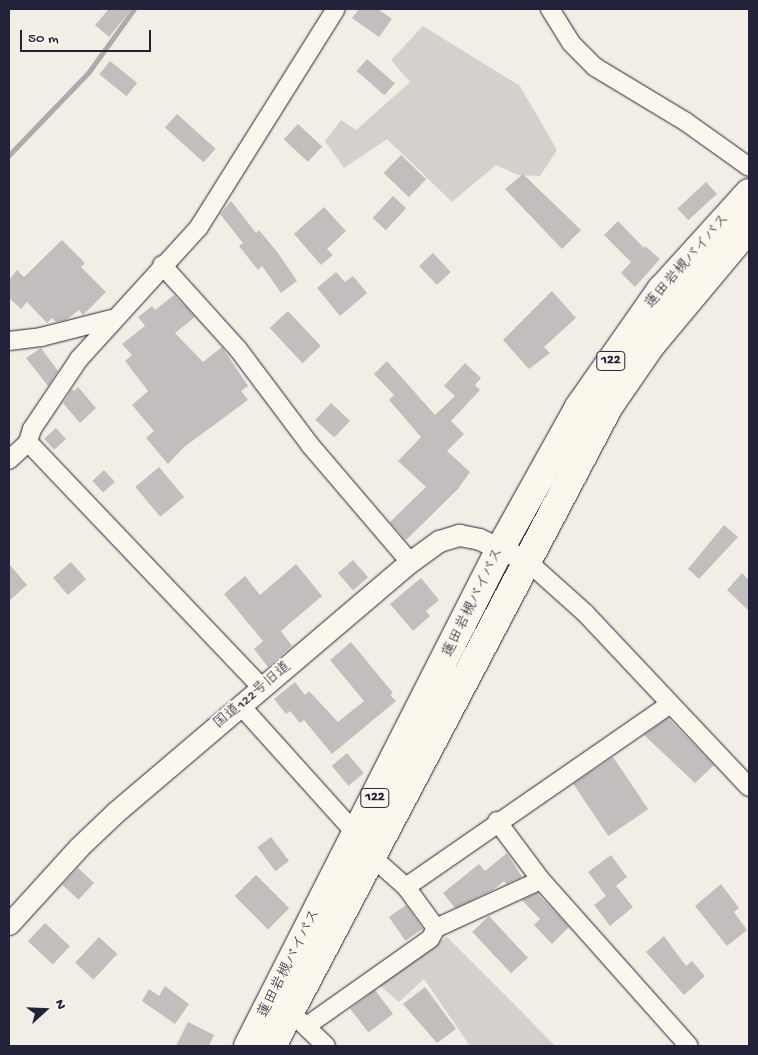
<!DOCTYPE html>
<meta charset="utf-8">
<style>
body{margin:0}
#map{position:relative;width:758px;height:1055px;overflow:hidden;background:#f2eee5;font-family:"Gochi Hand","Klee One",sans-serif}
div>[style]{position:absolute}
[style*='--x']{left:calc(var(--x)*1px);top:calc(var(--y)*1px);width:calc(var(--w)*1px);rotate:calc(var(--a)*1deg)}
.green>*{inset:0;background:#d4d1cc}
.stream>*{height:5px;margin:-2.5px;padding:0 2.5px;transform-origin:2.5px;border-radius:2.5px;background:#aeabad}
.building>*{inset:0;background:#c2bebe;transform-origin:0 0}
.roads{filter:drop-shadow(0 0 1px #22223b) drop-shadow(0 0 1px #22223b)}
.minor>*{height:18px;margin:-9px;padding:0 9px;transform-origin:9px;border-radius:9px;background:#fbf7ec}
.tertiary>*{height:21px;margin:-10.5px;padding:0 10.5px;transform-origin:10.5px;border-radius:10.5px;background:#fbf7ec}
.trunk>*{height:28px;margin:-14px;padding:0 14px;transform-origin:14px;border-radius:14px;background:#fbf7ec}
span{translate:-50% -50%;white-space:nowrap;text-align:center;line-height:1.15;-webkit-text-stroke:4.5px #fbf7ec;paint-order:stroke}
.shield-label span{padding:1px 4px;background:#fbf7ec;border:1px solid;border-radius:4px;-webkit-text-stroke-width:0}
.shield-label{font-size:14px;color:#22223b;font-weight:700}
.street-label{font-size:15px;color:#22223b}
.frame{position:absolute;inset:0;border:10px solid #22223b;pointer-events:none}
.north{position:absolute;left:20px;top:985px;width:50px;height:50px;-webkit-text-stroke:4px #fbf7ec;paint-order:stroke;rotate:70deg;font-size:14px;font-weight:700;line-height:20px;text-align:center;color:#22223b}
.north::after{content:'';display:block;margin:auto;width:18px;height:22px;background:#22223b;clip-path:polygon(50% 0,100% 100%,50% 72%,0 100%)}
.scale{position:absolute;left:20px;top:30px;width:131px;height:22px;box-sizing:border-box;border:2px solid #22223b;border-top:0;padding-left:6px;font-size:15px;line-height:18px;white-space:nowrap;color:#22223b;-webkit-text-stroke:4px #fbf7ec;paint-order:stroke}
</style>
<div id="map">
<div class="green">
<i style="clip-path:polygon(423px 26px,520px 86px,557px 150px,540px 176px,518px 175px,496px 165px,452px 202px,387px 139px,344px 168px,325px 141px,341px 120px,356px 130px,410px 82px,391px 60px)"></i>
<i style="clip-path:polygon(447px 937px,523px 1013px,555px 1046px,470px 1046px,424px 979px,399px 1002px,378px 984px)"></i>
</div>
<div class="stream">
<i style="--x:9;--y:155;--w:114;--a:-46.1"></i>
<i style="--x:88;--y:73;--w:79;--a:-54.3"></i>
</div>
<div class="building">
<i style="clip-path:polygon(109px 9px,132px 9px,109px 37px,95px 25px)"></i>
<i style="clip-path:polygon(359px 9px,378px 9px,392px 19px,379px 37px,352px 18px)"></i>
<i style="left:367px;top:59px;width:37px;height:16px;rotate:41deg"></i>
<i style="left:110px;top:61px;width:35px;height:17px;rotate:39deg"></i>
<i style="left:177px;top:114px;width:52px;height:18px;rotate:42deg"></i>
<i style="left:298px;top:124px;width:33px;height:21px;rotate:43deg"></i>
<i style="left:401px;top:155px;width:35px;height:25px;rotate:44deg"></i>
<i style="clip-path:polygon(523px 174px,581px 230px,562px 249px,505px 189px)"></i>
<i style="left:706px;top:182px;width:16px;height:39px;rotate:47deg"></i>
<i style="left:393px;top:196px;width:18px;height:30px;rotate:43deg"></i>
<i style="clip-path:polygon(231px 201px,256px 233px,259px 230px,278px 253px,297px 281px,281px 293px,262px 266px,258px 270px,239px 246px,243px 243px,220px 214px)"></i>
<i style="clip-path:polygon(324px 207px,346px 231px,327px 249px,333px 255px,321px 265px,294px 234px)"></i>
<i style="clip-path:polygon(618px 221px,644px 248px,645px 246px,660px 259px,635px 287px,621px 273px,631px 262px,604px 235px)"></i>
<i style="clip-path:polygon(62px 240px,85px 263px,81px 267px,106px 292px,83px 315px,79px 310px,66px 320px,56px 322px,52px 318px,47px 323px,27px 302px,21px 309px,9px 298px,9px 280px,17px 270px,24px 277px)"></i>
<i style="left:433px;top:253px;width:26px;height:19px;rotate:47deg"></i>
<i style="clip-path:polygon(336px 272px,345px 282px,353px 276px,367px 293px,340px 316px,317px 288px)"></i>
<i style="clip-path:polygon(552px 291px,576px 318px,544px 347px,550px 353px,529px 369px,503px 340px)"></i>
<i style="clip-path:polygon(174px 295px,195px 317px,175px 333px,203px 362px,222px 347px,248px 386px,241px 391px,248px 400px,184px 447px,168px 464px,146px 438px,154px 431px,132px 405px,148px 391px,125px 361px,132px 355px,122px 344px,145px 326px,138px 317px,152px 306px,155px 310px)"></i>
<i style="left:288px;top:311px;width:48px;height:25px;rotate:47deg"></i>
<i style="clip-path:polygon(41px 348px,58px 371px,48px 386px,26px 358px)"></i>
<i style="clip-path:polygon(387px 361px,435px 415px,455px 396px,444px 386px,465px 363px,481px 378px,475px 385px,480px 390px,451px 421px,464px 434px,447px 451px,470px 472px,458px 489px,406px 540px,390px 522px,426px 487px,398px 461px,421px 437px,389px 400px,394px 395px,374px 374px)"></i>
<i style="clip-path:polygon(78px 387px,96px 408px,80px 423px,63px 403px,72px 389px,74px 391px)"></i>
<i style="left:331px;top:403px;width:26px;height:23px;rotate:43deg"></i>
<i style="left:56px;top:428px;width:15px;height:16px;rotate:48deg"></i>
<i style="left:159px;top:467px;width:39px;height:31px;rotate:50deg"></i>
<i style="left:104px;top:470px;width:16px;height:16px;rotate:47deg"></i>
<i style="clip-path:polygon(724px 525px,738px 537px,699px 579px,688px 569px)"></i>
<i style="left:353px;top:560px;width:23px;height:20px;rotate:49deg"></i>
<i style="left:71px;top:562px;width:23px;height:24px;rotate:49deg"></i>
<i style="clip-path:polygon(9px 564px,27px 585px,9px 601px)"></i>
<i style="clip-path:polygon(296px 564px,322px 596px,281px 631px,292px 646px,268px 667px,254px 649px,263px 641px,224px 594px,245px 576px,260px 595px)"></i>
<i style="clip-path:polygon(742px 573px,749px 580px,749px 611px,727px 590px)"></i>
<i style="clip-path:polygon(421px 578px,439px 600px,426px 611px,430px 616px,413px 631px,390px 604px)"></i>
<i style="clip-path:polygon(351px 642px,393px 693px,390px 695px,396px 701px,332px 754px,304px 720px,300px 723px,290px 711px,286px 714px,274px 699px,295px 682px,305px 695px,309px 691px,338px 722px,364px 701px,330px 660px)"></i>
<i style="clip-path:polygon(668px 718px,714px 765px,695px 783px,644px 735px)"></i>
<i style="left:347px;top:753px;width:26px;height:20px;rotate:50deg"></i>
<i style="left:613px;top:757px;width:63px;height:48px;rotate:56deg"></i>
<i style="left:271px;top:837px;width:30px;height:17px;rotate:53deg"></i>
<i style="clip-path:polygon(507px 853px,522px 877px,506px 884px,504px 881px,493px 890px,455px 908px,443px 893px,479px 864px,485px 871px)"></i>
<i style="clip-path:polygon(611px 855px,627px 877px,616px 886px,633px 907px,610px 926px,594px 905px,606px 896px,588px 872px)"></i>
<i style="left:78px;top:868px;width:22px;height:23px;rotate:43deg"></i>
<i style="left:256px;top:875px;width:47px;height:30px;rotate:45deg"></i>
<i style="clip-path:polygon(721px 884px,739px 908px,734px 912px,747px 930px,727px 946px,695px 906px)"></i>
<i style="clip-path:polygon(537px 893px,569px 927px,552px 944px,534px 925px,540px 919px,522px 900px)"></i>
<i style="left:406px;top:905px;width:29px;height:21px;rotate:55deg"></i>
<i style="left:489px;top:916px;width:57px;height:23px;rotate:47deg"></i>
<i style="left:45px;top:923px;width:34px;height:25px;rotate:43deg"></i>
<i style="clip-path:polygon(664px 936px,686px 966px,692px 961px,705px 976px,684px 995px,646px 952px)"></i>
<i style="left:99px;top:937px;width:25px;height:35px;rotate:43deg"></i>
<i style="clip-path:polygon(165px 986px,189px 1004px,175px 1024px,142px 1001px,149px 989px,159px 996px)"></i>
<i style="clip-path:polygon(425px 987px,456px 1029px,437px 1043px,403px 1004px)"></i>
<i style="left:375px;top:990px;width:30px;height:31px;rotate:53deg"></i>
<i style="clip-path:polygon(188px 1022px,214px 1035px,209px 1046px,176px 1046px)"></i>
</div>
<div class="roads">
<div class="minor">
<i style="--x:550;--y:9;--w:40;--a:58"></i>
<i style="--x:571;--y:43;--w:34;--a:45"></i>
<i style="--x:595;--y:67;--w:106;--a:31.1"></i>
<i style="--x:686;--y:122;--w:77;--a:35.5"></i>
<i style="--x:162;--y:265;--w:113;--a:47.9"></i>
<i style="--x:238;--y:349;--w:120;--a:53.1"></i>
<i style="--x:310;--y:445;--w:154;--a:49.5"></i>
<i style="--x:9;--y:341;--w:32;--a:-7"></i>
<i style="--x:41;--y:337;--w:73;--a:-14.2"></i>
<i style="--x:28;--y:442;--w:340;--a:46.4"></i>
<i style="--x:9;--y:460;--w:26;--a:-43"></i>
<i style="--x:28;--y:442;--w:14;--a:-73"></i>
<i style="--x:32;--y:429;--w:84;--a:-56.1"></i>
<i style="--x:79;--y:359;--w:178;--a:-47.7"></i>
<i style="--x:199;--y:227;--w:257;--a:-57.9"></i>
<i style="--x:526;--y:560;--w:79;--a:41.9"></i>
<i style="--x:585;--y:613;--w:239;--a:46.7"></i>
<i style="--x:241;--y:706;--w:173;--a:48"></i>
<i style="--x:497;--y:821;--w:74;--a:53.3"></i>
<i style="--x:541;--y:880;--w:222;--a:48.3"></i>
<i style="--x:406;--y:887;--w:321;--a:-34.7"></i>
<i style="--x:436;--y:928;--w:115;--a:-24.6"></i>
<i style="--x:298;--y:1019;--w:39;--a:44"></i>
<i style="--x:308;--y:1025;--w:149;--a:-35.2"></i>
<i style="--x:430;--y:939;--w:13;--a:-61"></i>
<i style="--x:436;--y:928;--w:51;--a:-126.2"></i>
<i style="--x:406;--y:887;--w:48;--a:-138.4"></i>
</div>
<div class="tertiary">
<i style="--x:9;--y:924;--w:104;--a:-47.7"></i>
<i style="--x:79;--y:847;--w:52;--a:-43.5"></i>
<i style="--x:117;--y:811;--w:385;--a:-40.4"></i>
<i style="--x:410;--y:562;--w:36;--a:-36"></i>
<i style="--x:439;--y:541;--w:21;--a:-17"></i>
<i style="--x:459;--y:535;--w:20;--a:11"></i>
<i style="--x:479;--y:539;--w:51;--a:24.1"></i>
</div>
<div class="trunk">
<i style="--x:248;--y:1046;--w:557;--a:-63.11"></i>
<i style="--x:500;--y:549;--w:162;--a:-60.9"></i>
<i style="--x:579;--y:407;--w:143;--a:-55"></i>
<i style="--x:661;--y:290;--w:131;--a:-47.8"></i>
<i style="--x:272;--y:1046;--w:723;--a:-62.23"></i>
<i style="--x:609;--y:406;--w:74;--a:-55.5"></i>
<i style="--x:651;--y:345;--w:153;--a:-50.1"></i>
</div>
</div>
<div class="shield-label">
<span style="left:611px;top:361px">122</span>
<span style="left:375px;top:798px">122</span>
</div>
<div class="street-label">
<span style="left:688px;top:262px;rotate:-49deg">蓮田岩槻バイパス</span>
<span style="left:474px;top:603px;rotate:-64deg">蓮田岩槻バイパス</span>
<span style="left:253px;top:696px;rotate:-40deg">国道122号旧道</span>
<span style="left:290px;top:964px;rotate:-63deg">蓮田岩槻バイパス</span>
</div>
<div class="frame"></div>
<div class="north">N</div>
<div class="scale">50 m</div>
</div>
